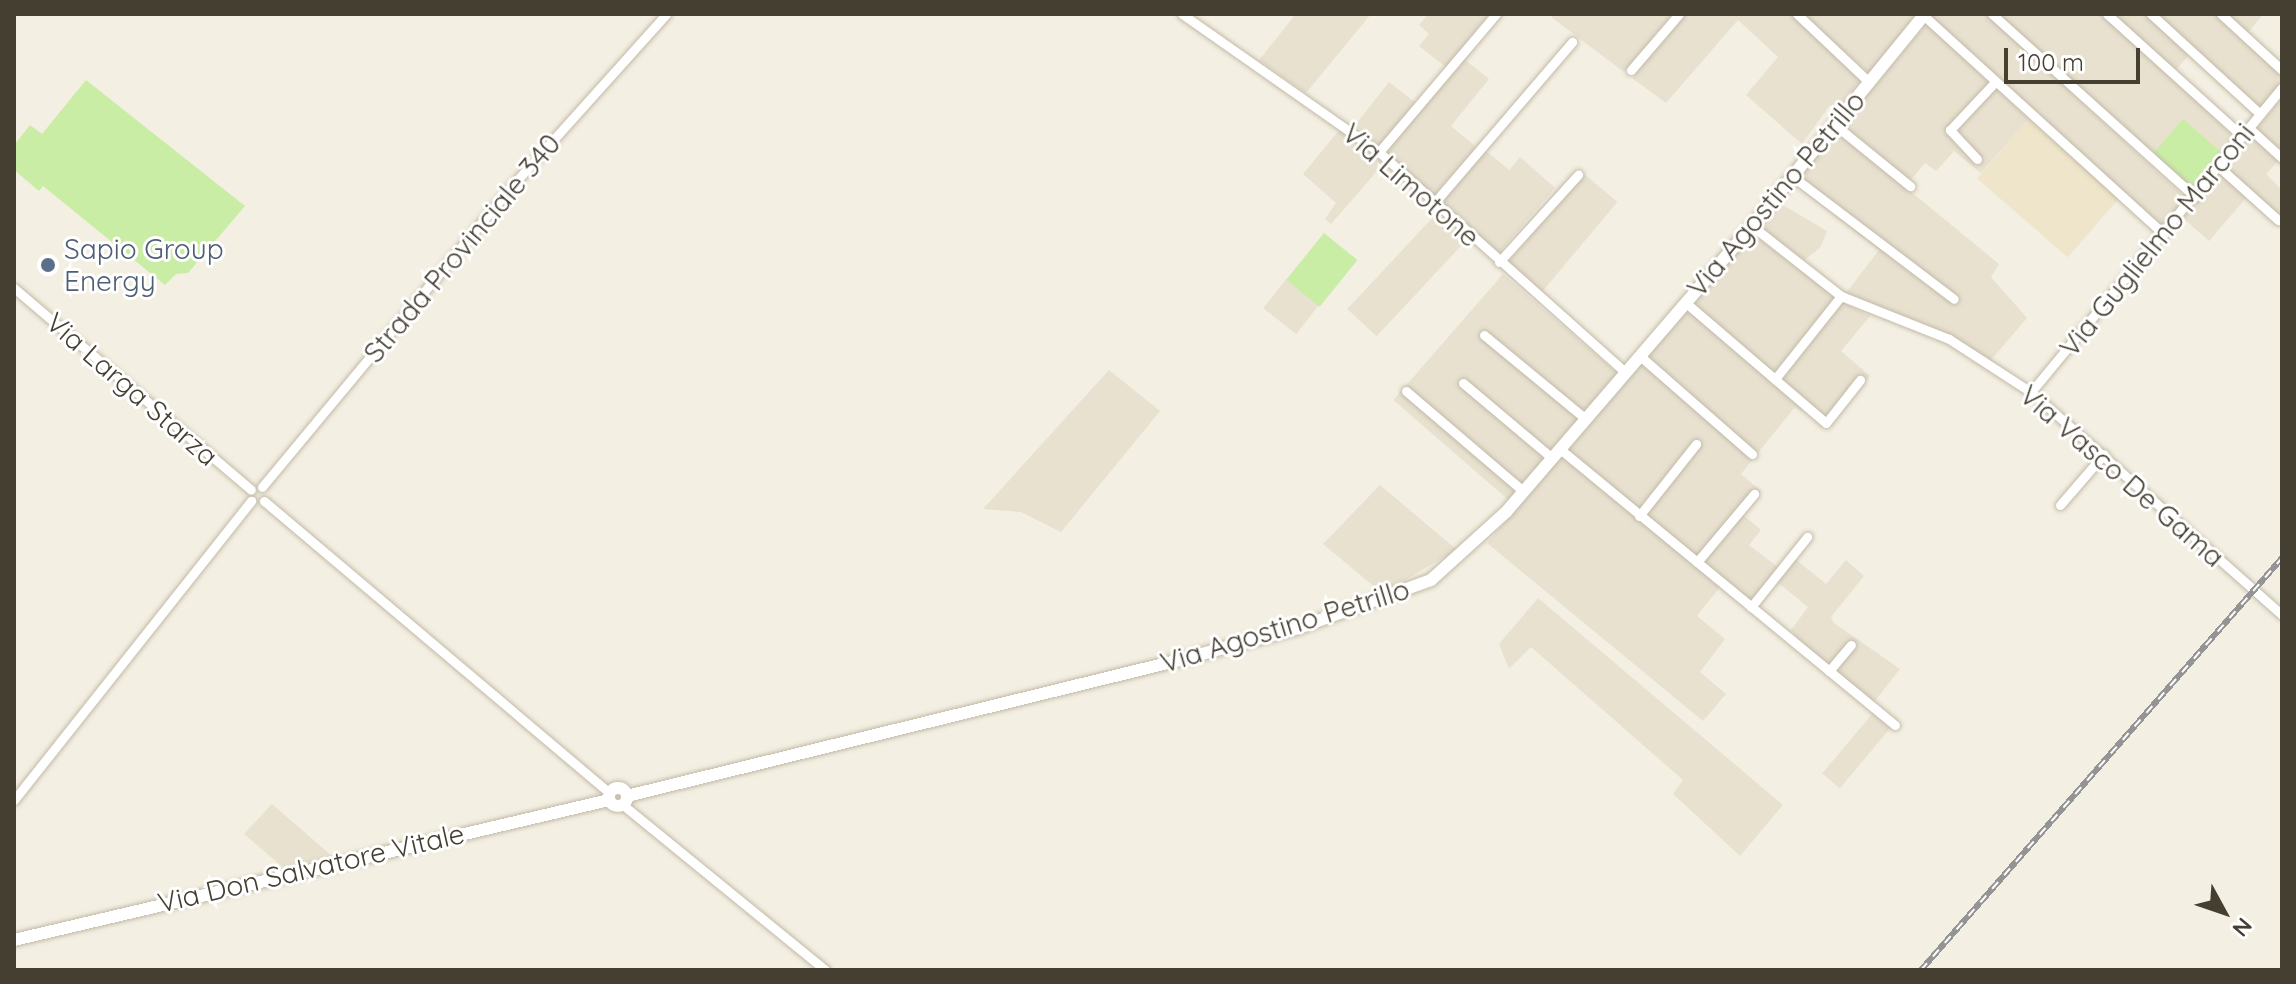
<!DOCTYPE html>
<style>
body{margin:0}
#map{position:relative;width:2296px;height:984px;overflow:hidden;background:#f3efe2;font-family:Quicksand,sans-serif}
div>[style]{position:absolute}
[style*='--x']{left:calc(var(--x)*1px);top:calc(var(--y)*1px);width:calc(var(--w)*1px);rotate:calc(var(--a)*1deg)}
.residential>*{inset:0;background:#e8e1d0;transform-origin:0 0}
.education>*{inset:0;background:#eee5ca;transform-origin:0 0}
.green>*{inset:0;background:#caeda6;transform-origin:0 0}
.roads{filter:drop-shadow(0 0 2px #c2baa7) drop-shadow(0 0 2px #c2baa7)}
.minor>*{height:9px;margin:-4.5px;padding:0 4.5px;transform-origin:4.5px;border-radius:4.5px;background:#fff}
.tertiary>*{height:12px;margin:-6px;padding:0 6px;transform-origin:6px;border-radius:6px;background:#fff}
.tertiary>.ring{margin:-6px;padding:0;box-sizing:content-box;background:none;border:12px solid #fff;border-radius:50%}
.rail>*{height:6px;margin-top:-3px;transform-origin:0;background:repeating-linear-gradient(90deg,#fff 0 9px,#949494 0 18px);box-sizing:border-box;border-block:2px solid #949494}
.dots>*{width:22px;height:22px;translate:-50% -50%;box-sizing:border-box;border:4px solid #fff;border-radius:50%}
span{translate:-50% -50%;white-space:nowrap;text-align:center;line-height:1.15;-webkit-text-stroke:6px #fff;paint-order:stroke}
.street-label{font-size:28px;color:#453f32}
.service-label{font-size:28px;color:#4e5e75}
.left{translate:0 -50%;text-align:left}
.frame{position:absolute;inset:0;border:16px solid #453f32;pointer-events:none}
.north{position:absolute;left:2184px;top:872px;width:80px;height:80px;-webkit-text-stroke:6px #fff;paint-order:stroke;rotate:130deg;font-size:22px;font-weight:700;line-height:32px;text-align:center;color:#453f32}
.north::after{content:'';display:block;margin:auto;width:28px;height:36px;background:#453f32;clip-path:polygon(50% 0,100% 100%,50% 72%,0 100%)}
.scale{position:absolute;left:2004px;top:48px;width:136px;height:36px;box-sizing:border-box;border:4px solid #453f32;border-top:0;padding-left:10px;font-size:24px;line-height:28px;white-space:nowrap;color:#453f32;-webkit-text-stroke:6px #fff;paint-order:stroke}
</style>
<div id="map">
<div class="residential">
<i style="clip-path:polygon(1296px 14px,1371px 14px,1306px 93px,1259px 60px)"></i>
<i style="clip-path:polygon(1428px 14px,1489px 14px,1446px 67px,1419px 46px,1429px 34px,1419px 25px)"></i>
<i style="clip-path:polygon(1554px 14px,1672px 14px,1624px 72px,1551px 17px)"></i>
<i style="clip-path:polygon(1686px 14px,1790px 14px,1862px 78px,1836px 109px,1830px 105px,1802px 144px,1746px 95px,1778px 57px,1738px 20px,1666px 103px,1632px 78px)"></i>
<i style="clip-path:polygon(1801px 14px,1916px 14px,1869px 73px)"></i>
<i style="clip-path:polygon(1933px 14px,1986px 14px,2186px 198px,2163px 227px,1930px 17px)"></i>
<i style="clip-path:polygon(1998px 14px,2102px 14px,2234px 137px,2222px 153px,2183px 120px,2153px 155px)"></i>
<i style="clip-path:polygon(2113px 14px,2144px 14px,2189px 55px,2175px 71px)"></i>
<i style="clip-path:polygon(2157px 14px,2263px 14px,2247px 34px,2279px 62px,2282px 58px,2282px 81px,2259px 109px)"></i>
<i style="clip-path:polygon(1926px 24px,2029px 119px,1981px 173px,1954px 151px,1936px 171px,1925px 163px,1910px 181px,1842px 126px)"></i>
<i style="clip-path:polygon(1464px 59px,1489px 79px,1451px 126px,1476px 147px,1433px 197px,1386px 152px)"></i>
<i style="left:1389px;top:82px;width:33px;height:55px;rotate:38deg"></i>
<i style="clip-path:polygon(2282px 98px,2282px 164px,2278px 161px,2266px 174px,2282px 190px,2282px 223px,2278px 227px,2246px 198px,2209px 241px,2183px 218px)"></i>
<i style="clip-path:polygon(1341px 128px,1384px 163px,1331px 224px,1325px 219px,1336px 203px,1303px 174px)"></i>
<i style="clip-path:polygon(1837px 131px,1999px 264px,1991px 277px,2027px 318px,1990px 361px,1942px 331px,1862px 304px,1846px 293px,1879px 250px,1794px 184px)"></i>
<i style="clip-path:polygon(1485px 150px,1509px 170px,1520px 157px,1555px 188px,1497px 255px,1440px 203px)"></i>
<i style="left:1583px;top:173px;width:45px;height:118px;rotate:40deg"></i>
<i style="clip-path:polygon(1781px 204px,1827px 231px,1820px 248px,1803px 261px,1762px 227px)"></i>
<i style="left:1436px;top:214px;width:40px;height:130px;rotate:43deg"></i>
<i style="clip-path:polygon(1753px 234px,1844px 303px,1870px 316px,1841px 351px,1870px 376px,1830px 423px,1808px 405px,1801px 411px,1795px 407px,1741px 474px,1761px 491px,1742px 514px,1761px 530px,1749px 545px,1778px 567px,1789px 554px,1826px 584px,1846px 560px,1864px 576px,1831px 617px,1834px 623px,1900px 669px,1874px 702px,1804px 646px,1791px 630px,1808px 607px,1777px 582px,1752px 612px,1720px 587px,1697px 616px,1725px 639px,1700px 672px,1726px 694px,1703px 721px,1487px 543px)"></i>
<i style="left:1503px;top:274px;width:152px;height:167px;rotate:41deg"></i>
<i style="left:1286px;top:279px;width:42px;height:37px;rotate:38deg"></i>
<i style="clip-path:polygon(1109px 370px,1160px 411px,1061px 532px,1021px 512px,983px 509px)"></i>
<i style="clip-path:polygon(1380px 485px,1457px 550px,1382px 593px,1323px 544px)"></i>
<i style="clip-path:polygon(1538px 598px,1783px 805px,1740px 856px,1673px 794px,1683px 780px,1531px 647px,1509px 669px,1499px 644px)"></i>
<i style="left:1873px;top:713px;width:23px;height:79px;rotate:40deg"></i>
<i style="clip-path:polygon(272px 804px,332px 856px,284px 868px,244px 834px)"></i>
</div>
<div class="education">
<i style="left:2029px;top:119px;width:120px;height:79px;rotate:41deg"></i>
</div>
<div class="green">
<i style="clip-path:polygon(86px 80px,245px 206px,188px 273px,176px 274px,165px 285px,43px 186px,39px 191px,14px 170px,14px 145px,30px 125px,42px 134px)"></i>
<i style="left:2183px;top:119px;width:52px;height:47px;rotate:41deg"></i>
<i style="left:1324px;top:233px;width:43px;height:60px;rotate:39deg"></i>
</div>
<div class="roads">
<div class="minor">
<i style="--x:1182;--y:14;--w:241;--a:35"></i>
<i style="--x:1379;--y:152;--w:331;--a:41.8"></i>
<i style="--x:1797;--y:14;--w:99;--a:43.4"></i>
<i style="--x:1922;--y:14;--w:327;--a:42.3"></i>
<i style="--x:1992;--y:14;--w:273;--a:42"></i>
<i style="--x:2107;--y:14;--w:182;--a:42.1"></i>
<i style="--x:2151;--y:14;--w:148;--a:42.5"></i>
<i style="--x:2221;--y:14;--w:83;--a:42.6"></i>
<i style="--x:1631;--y:70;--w:74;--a:-49.4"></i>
<i style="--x:1835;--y:125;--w:97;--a:39.1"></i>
<i style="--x:2249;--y:128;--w:45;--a:42.3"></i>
<i style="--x:1379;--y:152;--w:181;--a:-49.7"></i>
<i style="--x:1977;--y:159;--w:40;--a:-133"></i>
<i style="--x:1950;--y:130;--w:66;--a:-46.8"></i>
<i style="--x:2218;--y:166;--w:81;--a:42"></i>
<i style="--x:1792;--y:176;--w:203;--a:37.2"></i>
<i style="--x:1435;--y:202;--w:211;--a:-49.4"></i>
<i style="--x:1752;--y:226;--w:113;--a:38.2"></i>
<i style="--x:1841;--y:296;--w:116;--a:21.7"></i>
<i style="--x:1949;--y:339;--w:98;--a:32.9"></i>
<i style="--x:2031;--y:392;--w:336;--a:41.6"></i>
<i style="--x:1499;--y:262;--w:118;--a:-47.8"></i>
<i style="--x:14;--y:288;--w:311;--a:40.4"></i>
<i style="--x:1686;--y:303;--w:184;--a:40.6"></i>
<i style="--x:1826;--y:423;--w:55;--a:-51.7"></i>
<i style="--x:1484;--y:335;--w:132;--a:39.5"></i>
<i style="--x:1640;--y:356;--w:149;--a:41.2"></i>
<i style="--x:1775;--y:379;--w:106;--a:-51.5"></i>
<i style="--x:1463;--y:383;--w:116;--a:40.1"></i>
<i style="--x:1406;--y:391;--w:154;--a:40.5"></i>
<i style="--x:2031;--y:392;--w:394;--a:-50.5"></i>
<i style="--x:1560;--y:449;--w:434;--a:39.5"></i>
<i style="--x:262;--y:487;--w:390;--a:-50.3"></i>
<i style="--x:511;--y:187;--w:232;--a:-48.1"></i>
<i style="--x:264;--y:501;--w:453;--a:40.2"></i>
<i style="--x:2060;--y:505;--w:67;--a:-49.2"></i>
<i style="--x:1639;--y:516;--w:92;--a:-51.6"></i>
<i style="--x:1697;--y:562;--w:89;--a:-50"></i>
<i style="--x:1751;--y:607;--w:90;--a:-51.3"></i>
<i style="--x:1829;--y:671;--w:34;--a:-50"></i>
<i style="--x:14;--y:800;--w:382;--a:-51.6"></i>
<i style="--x:623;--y:805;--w:261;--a:39.2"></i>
</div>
<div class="tertiary">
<i class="ring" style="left:609px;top:788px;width:6px;height:6px"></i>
<i style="--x:627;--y:796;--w:565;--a:-13.82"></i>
<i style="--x:1176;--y:661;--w:126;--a:-15.1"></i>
<i style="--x:1298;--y:628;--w:141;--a:-19.8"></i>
<i style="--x:1431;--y:580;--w:101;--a:-42.2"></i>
<i style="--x:1506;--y:512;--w:377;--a:-49.3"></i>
<i style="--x:1752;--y:226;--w:274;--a:-50.8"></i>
<i style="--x:14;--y:940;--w:611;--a:-13.24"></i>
</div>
</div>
<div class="rail">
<i style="--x:1921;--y:970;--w:548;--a:-48.77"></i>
</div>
<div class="dots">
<i style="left:48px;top:265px;background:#5c6f8a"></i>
</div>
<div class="street-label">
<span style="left:1411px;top:185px;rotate:41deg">Via Limotone</span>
<span style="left:1776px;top:194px;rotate:-50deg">Via Agostino Petrillo</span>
<span style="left:2157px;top:240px;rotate:-51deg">Via Guglielmo Marconi</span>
<span style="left:462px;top:248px;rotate:-50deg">Strada Provinciale 340</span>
<span style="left:132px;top:389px;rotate:41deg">Via Larga Starza</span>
<span style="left:2122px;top:476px;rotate:41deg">Via Vasco De Gama</span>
<span style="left:1285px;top:626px;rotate:-17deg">Via Agostino Petrillo</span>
<span style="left:311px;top:868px;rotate:-13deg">Via Don Salvatore Vitale</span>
</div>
<div class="service-label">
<span class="left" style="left:64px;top:265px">Sapio Group<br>Energy</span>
</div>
<div class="frame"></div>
<div class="north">N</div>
<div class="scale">100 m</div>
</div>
